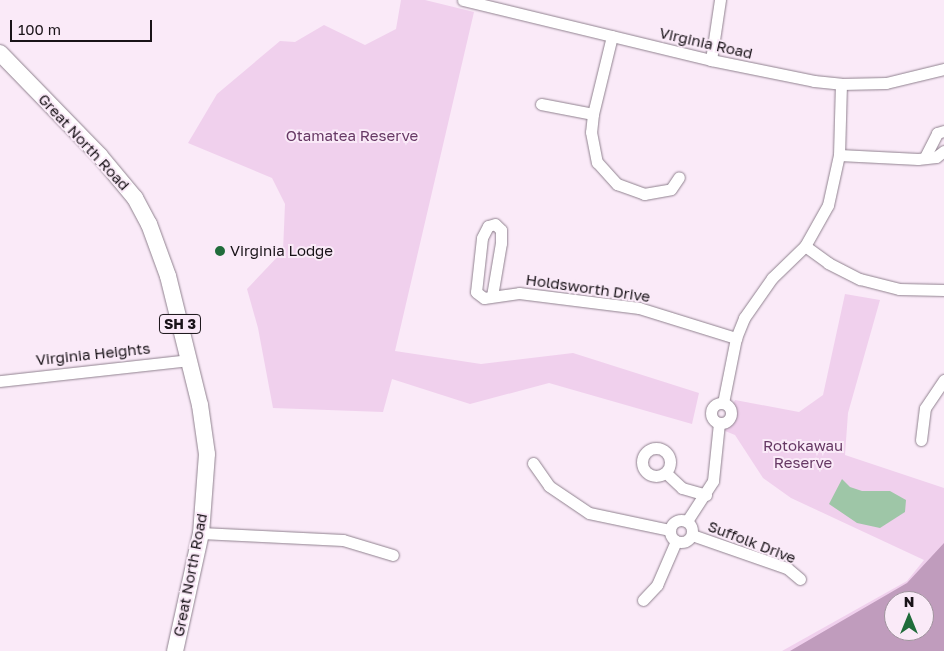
<!DOCTYPE html>
<style>
body{margin:0}
#map{position:relative;width:944px;height:651px;overflow:hidden;background:#faeaf8;font-family:"Golos Text",sans-serif}
div>[style]{position:absolute}
[style*='--x']{left:calc(var(--x)*1px);top:calc(var(--y)*1px);width:calc(var(--w)*1px);rotate:calc(var(--a)*1deg)}
.green>*{inset:0;background:#f0d0ed}
.forest>*{inset:0;background:#c09cbd}
.water>*{inset:0;background:#9ec6a7}
.roads{filter:drop-shadow(0 0 1px #90828f) drop-shadow(0 0 1px #90828f)}
.minor>*{height:11px;margin:-5.5px;padding:0 5.5px;transform-origin:5.5px;border-radius:5.5px;background:#fff}
.minor>.ring{margin:-5.5px;padding:0;box-sizing:content-box;background:none;border:11px solid #fff;border-radius:50%}
.highway>*{height:16px;margin:-8px;padding:0 8px;transform-origin:8px;border-radius:8px;background:#fff}
.dots>*{width:14px;height:14px;translate:-50% -50%;box-sizing:border-box;border:2px solid #faeaf8;border-radius:50%}
span{translate:-50% -50%;white-space:nowrap;text-align:center;line-height:1.15;-webkit-text-stroke:4px #faeaf8;paint-order:stroke}
.shield-label span{padding:1px 4px;background:#faeaf8;border:1px solid;border-radius:4px;-webkit-text-stroke-width:0}
.shield-label{font-size:14px;color:#191318;font-weight:700}
.street-label{font-size:15px;color:#191318}
.park-label{font-size:15px;color:#663864}
.poi-label{font-size:15px;color:#191318}
.left{translate:0 -50%;text-align:left}
.north{position:absolute;left:884px;top:591px;width:50px;height:50px;box-sizing:border-box;background:#faeaf8;border:1px solid #a0949e;border-radius:50%;rotate:0deg;font-size:14px;font-weight:700;line-height:20px;text-align:center;color:#191318}
.north::after{content:'';display:block;margin:auto;width:18px;height:22px;background:#206c3b;clip-path:polygon(50% 0,100% 100%,50% 72%,0 100%)}
.scale{position:absolute;left:10px;top:20px;width:142px;height:22px;box-sizing:border-box;border:2px solid #191318;border-top:0;padding-left:6px;font-size:15px;line-height:18px;white-space:nowrap;color:#191318;-webkit-text-stroke:4px #faeaf8;paint-order:stroke}
</style>
<div id="map">
<div class="green">
<i style="clip-path:polygon(401px 0,425px 0,474px 12px,395px 351px,481px 364px,573px 353px,699px 393px,692px 424px,549px 383px,470px 404px,392px 379px,383px 412px,273px 408px,258px 328px,247px 289px,283px 251px,285px 204px,272px 178px,188px 143px,217px 94px,280px 41px,295px 42px,324px 25px,365px 45px,396px 29px)"></i>
<i style="clip-path:polygon(evenodd,845px 294px,880px 300px,848px 413px,845px 455px,944px 488px,944px 651px,782px 651px,907px 581px,924px 560px,791px 498px,763px 478px,735px 435px,720px 429px,735px 400px,799px 412px,823px 395px,845px 294px,894px 601px,924px 601px,924px 631px,894px 631px,894px 601px)"></i>
</div>
<div class="forest">
<i style="clip-path:polygon(evenodd,944px 543px,944px 651px,790px 651px,907px 583px,944px 543px,894px 601px,924px 601px,924px 631px,894px 631px,894px 601px)"></i>
</div>
<div class="water">
<i style="clip-path:polygon(842px 479px,850px 487px,862px 491px,890px 491px,906px 500px,905px 512px,880px 528px,857px 523px,829px 504px)"></i>
</div>
<div class="roads">
<div class="minor">
<i style="--x:463;--y:0;--w:255;--a:13.6"></i>
<i style="--x:711;--y:60;--w:105;--a:11.5"></i>
<i style="--x:814;--y:81;--w:27;--a:6"></i>
<i style="--x:841;--y:84;--w:45;--a:-1.3"></i>
<i style="--x:886;--y:83;--w:60;--a:-13.6"></i>
<i style="--x:612;--y:36;--w:80;--a:103.7"></i>
<i style="--x:593;--y:114;--w:18;--a:96"></i>
<i style="--x:591;--y:132;--w:31;--a:79"></i>
<i style="--x:597;--y:162;--w:30;--a:48"></i>
<i style="--x:617;--y:184;--w:29;--a:20"></i>
<i style="--x:644;--y:194;--w:27;--a:-10"></i>
<i style="--x:671;--y:189;--w:14;--a:-56"></i>
<i style="--x:711;--y:60;--w:61;--a:-81.5"></i>
<i style="--x:541;--y:104;--w:53;--a:10.9"></i>
<i style="--x:839;--y:155;--w:79;--a:2.9"></i>
<i style="--x:918;--y:159;--w:18;--a:-6"></i>
<i style="--x:936;--y:157;--w:10;--a:-37"></i>
<i style="--x:925;--y:157;--w:27;--a:-63"></i>
<i style="--x:937;--y:133;--w:7;--a:-16"></i>
<i style="--x:805;--y:246;--w:29;--a:36"></i>
<i style="--x:828;--y:263;--w:36;--a:27"></i>
<i style="--x:860;--y:279;--w:40;--a:14.4"></i>
<i style="--x:899;--y:289;--w:45;--a:1.3"></i>
<i style="--x:492;--y:296;--w:54;--a:-80.4"></i>
<i style="--x:501;--y:243;--w:13;--a:-90"></i>
<i style="--x:501;--y:230;--w:8;--a:-135"></i>
<i style="--x:495;--y:224;--w:7;--a:164"></i>
<i style="--x:488;--y:226;--w:13;--a:117"></i>
<i style="--x:482;--y:238;--w:54;--a:96.3"></i>
<i style="--x:476;--y:292;--w:10;--a:37"></i>
<i style="--x:484;--y:298;--w:35;--a:-8"></i>
<i style="--x:519;--y:293;--w:121;--a:7.1"></i>
<i style="--x:639;--y:308;--w:102;--a:17.2"></i>
<i style="--x:0;--y:381;--w:190;--a:-6.3"></i>
<i style="--x:723;--y:403;--w:66;--a:-78.7"></i>
<i style="--x:736;--y:338;--w:22;--a:-68"></i>
<i style="--x:744;--y:318;--w:49;--a:-55"></i>
<i style="--x:772;--y:278;--w:46;--a:-44.1"></i>
<i style="--x:805;--y:246;--w:47;--a:-60.7"></i>
<i style="--x:828;--y:205;--w:51;--a:-77.6"></i>
<i style="--x:839;--y:155;--w:71;--a:-88.4"></i>
<i class="ring" style="left:711px;top:403px;width:9px;height:9px"></i>
<i style="--x:921;--y:440;--w:32;--a:-83"></i>
<i style="--x:925;--y:408;--w:34;--a:-56"></i>
<i class="ring" style="left:642px;top:448px;width:17px;height:17px"></i>
<i style="--x:533;--y:463;--w:28;--a:55"></i>
<i style="--x:549;--y:486;--w:48;--a:34"></i>
<i style="--x:589;--y:513;--w:83;--a:11.9"></i>
<i style="--x:666;--y:473;--w:22;--a:43"></i>
<i style="--x:682;--y:488;--w:25;--a:16"></i>
<i class="ring" style="left:670px;top:520px;width:11px;height:11px"></i>
<i style="--x:687;--y:521;--w:48;--a:-57"></i>
<i style="--x:713;--y:481;--w:58;--a:-84.1"></i>
<i style="--x:201;--y:533;--w:142;--a:2.8"></i>
<i style="--x:343;--y:540;--w:52;--a:16.7"></i>
<i style="--x:692;--y:535;--w:101;--a:19.2"></i>
<i style="--x:787;--y:568;--w:17;--a:40"></i>
<i style="--x:643;--y:600;--w:21;--a:-47"></i>
<i style="--x:657;--y:585;--w:48;--a:-66.6"></i>
</div>
<div class="highway">
<i style="--x:0;--y:53;--w:144;--a:45.8"></i>
<i style="--x:100;--y:156;--w:55;--a:50.2"></i>
<i style="--x:135;--y:198;--w:30;--a:62"></i>
<i style="--x:149;--y:224;--w:55;--a:69.9"></i>
<i style="--x:168;--y:276;--w:133;--a:76.1"></i>
<i style="--x:200;--y:405;--w:49;--a:81.9"></i>
<i style="--x:207;--y:454;--w:79;--a:94.3"></i>
<i style="--x:201;--y:533;--w:121;--a:102.4"></i>
</div>
</div>
<div class="dots">
<i style="left:220px;top:251px;background:#206c3b"></i>
</div>
<div class="shield-label">
<span style="left:180px;top:324px">SH 3</span>
</div>
<div class="street-label">
<span style="left:706px;top:43px;rotate:13deg">Virginia Road</span>
<span style="left:84px;top:142px;rotate:47deg">Great North Road</span>
<span style="left:588px;top:288px;rotate:8deg">Holdsworth Drive</span>
<span style="left:93px;top:354px;rotate:-6deg">Virginia Heights</span>
<span style="left:752px;top:542px;rotate:21deg">Suffolk Drive</span>
<span style="left:190px;top:575px;rotate:-79deg">Great North Road</span>
</div>
<div class="park-label">
<span style="left:352px;top:136px">Otamatea Reserve</span>
<span style="left:803px;top:454px">Rotokawau<br>Reserve</span>
</div>
<div class="poi-label">
<span class="left" style="left:230px;top:251px">Virginia Lodge</span>
</div>
<div class="north">N</div>
<div class="scale">100 m</div>
</div>
